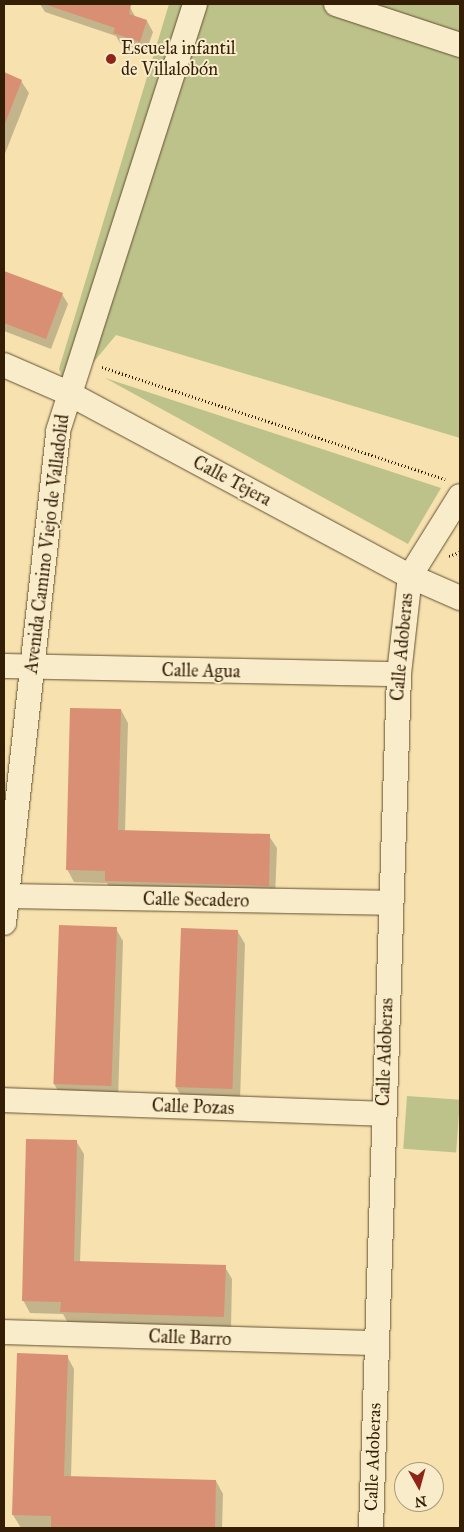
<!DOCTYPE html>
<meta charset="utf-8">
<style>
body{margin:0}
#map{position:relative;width:464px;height:1532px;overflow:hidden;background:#f6e1af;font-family:"IM FELL Great Primer",serif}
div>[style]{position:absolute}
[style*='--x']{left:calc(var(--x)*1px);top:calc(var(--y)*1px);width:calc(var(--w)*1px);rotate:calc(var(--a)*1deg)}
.green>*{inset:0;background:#bdc28a;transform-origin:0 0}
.shadow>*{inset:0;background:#0003}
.building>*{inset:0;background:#d88f73;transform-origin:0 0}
.path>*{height:3px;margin-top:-1.5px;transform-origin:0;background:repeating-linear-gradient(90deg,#341f06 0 1px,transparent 0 3.5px)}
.roads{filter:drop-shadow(0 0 1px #645030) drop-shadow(0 0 1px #645030)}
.street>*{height:24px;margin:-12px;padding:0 12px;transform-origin:12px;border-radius:12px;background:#f9eccb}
.dots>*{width:14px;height:14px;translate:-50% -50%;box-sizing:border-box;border:2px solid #f9eccb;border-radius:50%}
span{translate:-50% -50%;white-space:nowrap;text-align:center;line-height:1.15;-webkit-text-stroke:4px #f9eccb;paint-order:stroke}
.poi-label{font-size:18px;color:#341f06}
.left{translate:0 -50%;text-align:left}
.street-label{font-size:18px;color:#341f06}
.frame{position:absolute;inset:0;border:5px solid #341f06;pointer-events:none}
.north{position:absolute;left:394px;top:1462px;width:50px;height:50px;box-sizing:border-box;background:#f9eccb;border:1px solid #aa9a7c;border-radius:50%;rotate:173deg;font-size:14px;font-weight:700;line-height:20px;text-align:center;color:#341f06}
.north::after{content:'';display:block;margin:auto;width:18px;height:22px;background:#8f2418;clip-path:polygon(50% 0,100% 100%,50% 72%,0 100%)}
</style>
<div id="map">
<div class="green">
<i style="clip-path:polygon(169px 4px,460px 4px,460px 438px,116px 335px,68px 393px,59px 369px)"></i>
<i style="clip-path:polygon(105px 378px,441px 488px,408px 544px)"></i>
<i style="left:407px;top:1096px;width:53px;height:53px;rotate:4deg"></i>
</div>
<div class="shadow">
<i style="clip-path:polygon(40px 4px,128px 4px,136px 18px,147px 21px,153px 32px,146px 52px,120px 43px,116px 36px,45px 12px)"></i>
<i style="clip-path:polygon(4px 74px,21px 81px,29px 93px,4px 156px)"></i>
<i style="clip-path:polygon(4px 272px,62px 294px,68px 304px,51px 349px,4px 331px)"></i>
<i style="clip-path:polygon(121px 710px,128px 723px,125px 832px,269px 836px,277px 848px,275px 898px,113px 894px,107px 883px,74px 882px,67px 869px)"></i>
<i style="clip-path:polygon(60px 927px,116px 929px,123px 941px,118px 1099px,62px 1097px,54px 1084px)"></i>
<i style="clip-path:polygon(238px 932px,245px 944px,240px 1101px,183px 1099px,176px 1087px)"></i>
<i style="clip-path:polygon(76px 1141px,84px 1154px,80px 1262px,225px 1267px,232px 1279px,231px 1329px,69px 1325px,63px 1314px,30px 1313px,23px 1300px)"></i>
<i style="clip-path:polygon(18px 1354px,67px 1356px,74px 1369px,71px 1477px,216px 1481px,223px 1494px,222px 1528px,21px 1528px,13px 1515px)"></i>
</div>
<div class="building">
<i style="clip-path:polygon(44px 4px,126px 4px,131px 5px,129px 14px,147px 20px,140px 42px,113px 33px,115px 28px)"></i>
<i style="clip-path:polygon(4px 72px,22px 80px,4px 126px)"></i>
<i style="clip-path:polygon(4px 271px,63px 293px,46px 339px,4px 323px)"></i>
<i style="clip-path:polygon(70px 708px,121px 709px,118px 830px,270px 834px,269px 886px,105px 881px,105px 871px,66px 870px)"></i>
<i style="left:59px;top:925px;width:58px;height:159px;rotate:2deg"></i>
<i style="left:181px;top:928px;width:57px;height:159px;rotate:2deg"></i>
<i style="clip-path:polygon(26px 1139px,77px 1140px,74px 1261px,226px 1265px,224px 1317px,60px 1312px,61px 1302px,22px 1301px)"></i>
<i style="clip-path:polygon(17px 1353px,68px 1355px,64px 1476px,216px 1480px,215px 1528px,51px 1527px,51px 1516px,12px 1515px)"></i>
</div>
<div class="path">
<i style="--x:102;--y:367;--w:361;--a:18.1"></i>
<i style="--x:449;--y:556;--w:12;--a:-20"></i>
</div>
<div class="roads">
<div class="street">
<i style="--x:336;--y:4;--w:131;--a:18.3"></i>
<i style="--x:4;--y:365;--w:70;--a:23.6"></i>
<i style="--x:68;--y:393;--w:388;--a:28.2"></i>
<i style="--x:410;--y:576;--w:55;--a:23.7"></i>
<i style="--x:4;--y:666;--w:395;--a:1.2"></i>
<i style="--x:4;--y:896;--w:385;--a:1"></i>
<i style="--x:4;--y:923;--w:495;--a:-83.7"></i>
<i style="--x:58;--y:431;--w:448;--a:-72.2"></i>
<i style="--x:4;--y:1100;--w:379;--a:2.1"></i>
<i style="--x:4;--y:1332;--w:372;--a:1.7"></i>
<i style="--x:371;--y:1528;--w:854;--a:-88.12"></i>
<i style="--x:399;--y:674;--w:99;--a:-83.6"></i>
<i style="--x:410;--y:576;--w:94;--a:-58"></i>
</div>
</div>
<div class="dots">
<i style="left:111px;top:59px;background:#8f2418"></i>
</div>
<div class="poi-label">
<span class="left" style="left:121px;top:59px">Escuela infantil<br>de Villalobón</span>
</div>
<div class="street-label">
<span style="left:232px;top:481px;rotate:28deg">Calle Tejera</span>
<span style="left:47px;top:544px;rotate:-83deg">Avenida Camino Viejo de Valladolid</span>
<span style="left:402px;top:647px;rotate:-85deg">Calle Adoberas</span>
<span style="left:201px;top:671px;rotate:1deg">Calle Agua</span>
<span style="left:196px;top:900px;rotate:1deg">Calle Secadero</span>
<span style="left:385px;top:1052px;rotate:-88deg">Calle Adoberas</span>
<span style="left:193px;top:1107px;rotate:2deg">Calle Pozas</span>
<span style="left:190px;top:1338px;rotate:2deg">Calle Barro</span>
<span style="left:373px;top:1457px;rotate:-88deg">Calle Adoberas</span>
</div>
<div class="frame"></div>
<div class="north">N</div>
</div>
